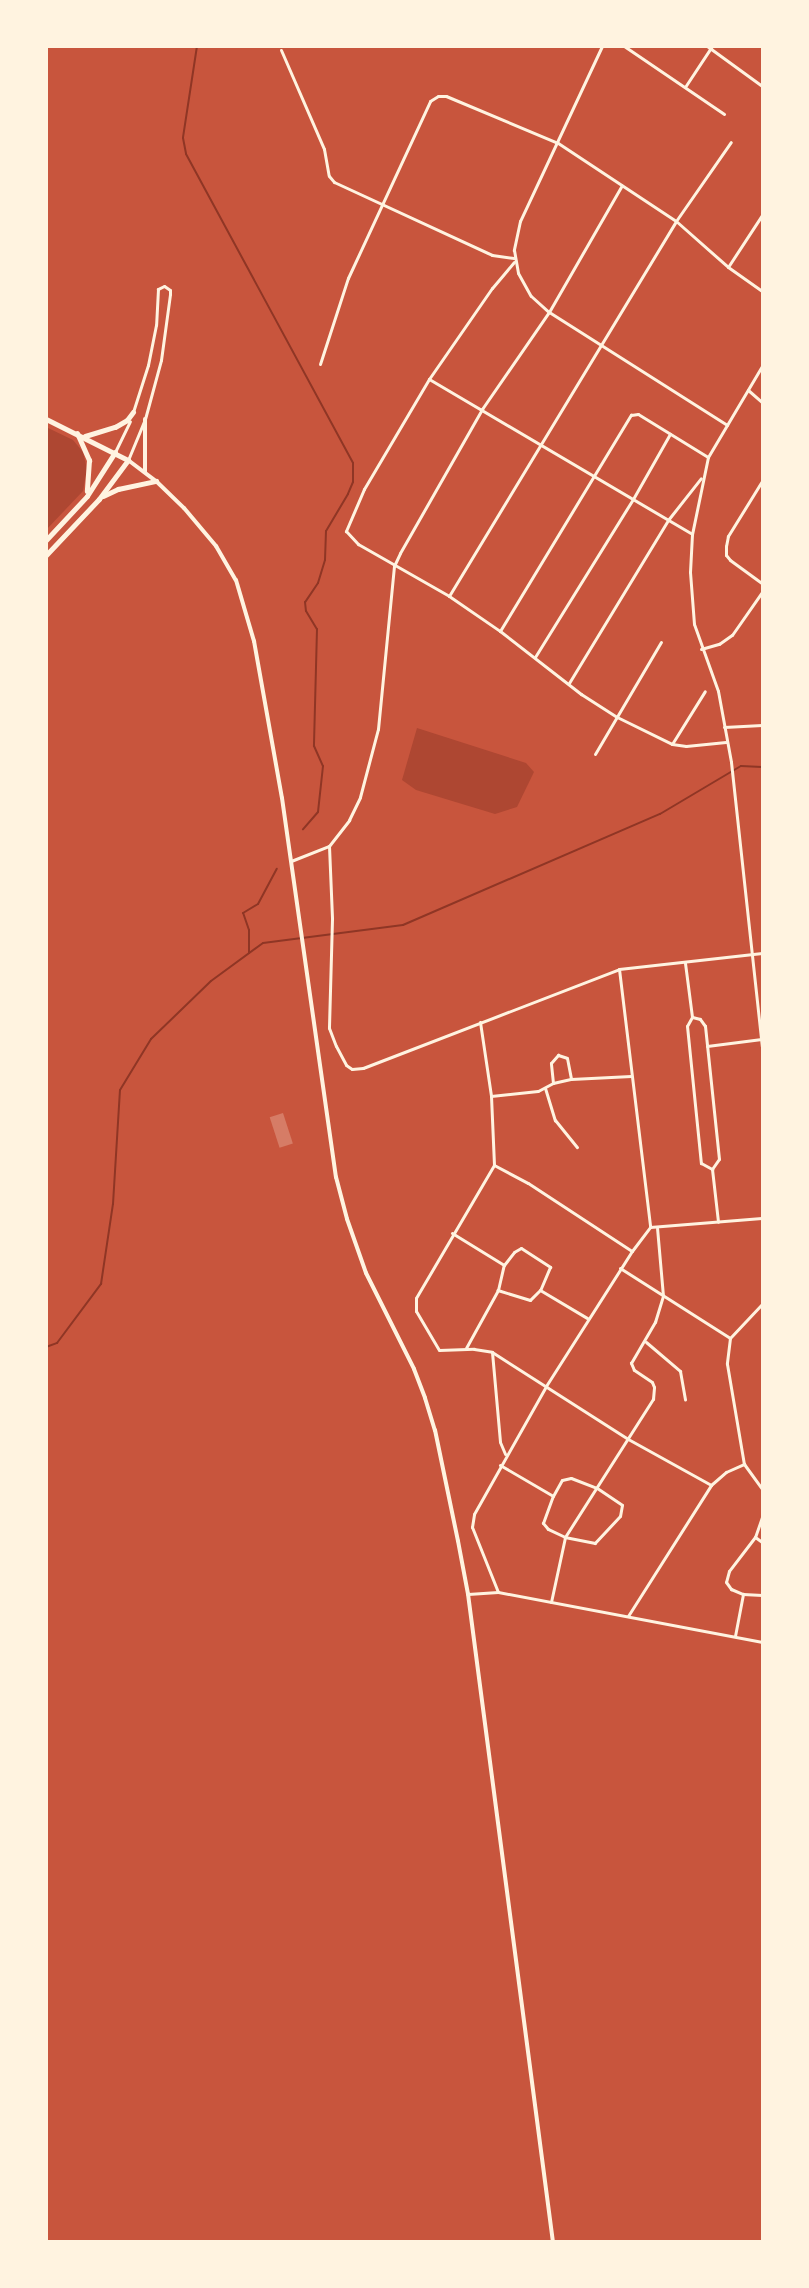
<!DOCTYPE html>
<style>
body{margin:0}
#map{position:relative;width:809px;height:2288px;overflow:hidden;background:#c8553d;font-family:"Noto Serif",serif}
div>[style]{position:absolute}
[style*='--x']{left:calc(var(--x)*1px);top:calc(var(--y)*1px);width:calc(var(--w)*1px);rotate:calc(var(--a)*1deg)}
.green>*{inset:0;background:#ae4732}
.stream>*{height:2px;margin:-1px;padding:0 1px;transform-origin:1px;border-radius:1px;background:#8f3625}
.building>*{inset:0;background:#d67c66;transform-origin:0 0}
.minor>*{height:3px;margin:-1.5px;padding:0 1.5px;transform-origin:1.5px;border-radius:1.5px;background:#fff3e0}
.tertiary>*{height:4px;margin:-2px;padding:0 2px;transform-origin:2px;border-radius:2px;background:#fff3e0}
.trunk>*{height:5px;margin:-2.5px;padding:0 2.5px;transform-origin:2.5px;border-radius:2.5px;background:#fff3e0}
span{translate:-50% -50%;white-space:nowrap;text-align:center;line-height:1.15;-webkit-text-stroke:6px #fff3e0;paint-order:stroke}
.frame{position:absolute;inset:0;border:48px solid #fff3e0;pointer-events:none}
</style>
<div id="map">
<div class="green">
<i style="clip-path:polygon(46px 427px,73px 440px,83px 452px,87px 469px,83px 491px,47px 529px)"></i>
<i style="clip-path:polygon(417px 728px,526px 763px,534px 772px,517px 807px,495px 814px,416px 790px,402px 780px)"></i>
</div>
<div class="stream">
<i style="--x:197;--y:46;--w:93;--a:98.7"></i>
<i style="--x:183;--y:138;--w:16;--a:79"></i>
<i style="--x:186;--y:154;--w:351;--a:61.6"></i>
<i style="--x:353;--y:463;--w:19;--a:90"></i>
<i style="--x:353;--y:482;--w:13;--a:113"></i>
<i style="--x:348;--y:494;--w:43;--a:120.7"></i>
<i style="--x:326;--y:531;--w:29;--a:92"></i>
<i style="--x:325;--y:560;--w:24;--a:107"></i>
<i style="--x:318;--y:583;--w:23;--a:124"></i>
<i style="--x:305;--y:602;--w:9;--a:84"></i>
<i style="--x:306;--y:611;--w:21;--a:59"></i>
<i style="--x:317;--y:629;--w:117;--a:91.5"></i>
<i style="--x:314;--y:746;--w:22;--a:66"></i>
<i style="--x:323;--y:766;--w:46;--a:96.2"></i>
<i style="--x:318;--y:812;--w:23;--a:131"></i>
<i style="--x:249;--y:953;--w:23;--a:-90"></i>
<i style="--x:249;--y:930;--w:18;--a:-109"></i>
<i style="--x:243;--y:913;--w:17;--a:-31"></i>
<i style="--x:258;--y:904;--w:40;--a:-62"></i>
<i style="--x:46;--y:1347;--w:12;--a:-20"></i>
<i style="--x:57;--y:1343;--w:74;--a:-53.3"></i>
<i style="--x:101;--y:1284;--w:81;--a:-81.5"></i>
<i style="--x:113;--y:1204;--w:114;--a:-86.5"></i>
<i style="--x:120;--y:1090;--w:60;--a:-58.7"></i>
<i style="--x:151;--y:1039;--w:83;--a:-44"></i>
<i style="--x:211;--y:981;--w:64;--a:-36.2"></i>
<i style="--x:263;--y:943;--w:141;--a:-7.3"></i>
<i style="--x:403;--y:925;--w:280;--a:-23.4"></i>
<i style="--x:660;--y:814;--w:94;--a:-30.7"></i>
<i style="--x:741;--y:766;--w:21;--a:3"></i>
</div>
<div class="building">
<i style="left:283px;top:1113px;width:32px;height:14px;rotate:72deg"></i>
</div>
<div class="minor">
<i style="--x:602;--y:46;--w:193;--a:115.1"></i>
<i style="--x:520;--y:221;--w:30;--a:102"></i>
<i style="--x:514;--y:250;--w:23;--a:80"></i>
<i style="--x:518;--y:273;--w:26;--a:61"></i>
<i style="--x:531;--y:296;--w:24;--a:42"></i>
<i style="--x:549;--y:312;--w:211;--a:32.4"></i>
<i style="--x:624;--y:46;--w:121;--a:34.2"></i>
<i style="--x:707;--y:46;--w:68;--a:36"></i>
<i style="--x:281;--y:50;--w:108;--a:66.5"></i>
<i style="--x:324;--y:149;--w:27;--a:80"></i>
<i style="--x:329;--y:176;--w:8;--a:50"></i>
<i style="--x:334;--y:182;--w:174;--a:24.8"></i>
<i style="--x:492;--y:255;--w:22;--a:8"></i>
<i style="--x:685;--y:87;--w:49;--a:-56.6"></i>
<i style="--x:514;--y:262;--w:34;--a:130"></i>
<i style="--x:492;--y:288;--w:111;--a:124.7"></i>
<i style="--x:429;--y:379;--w:128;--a:120.6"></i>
<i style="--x:364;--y:489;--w:46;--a:113.2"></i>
<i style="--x:346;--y:531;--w:18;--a:47"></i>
<i style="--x:358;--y:544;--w:105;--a:29.7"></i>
<i style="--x:449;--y:596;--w:62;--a:34.5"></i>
<i style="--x:500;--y:631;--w:103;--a:37.9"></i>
<i style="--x:581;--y:694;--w:43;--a:32.6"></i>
<i style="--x:617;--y:717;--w:61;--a:26.1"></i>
<i style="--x:672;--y:744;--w:14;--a:8"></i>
<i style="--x:686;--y:746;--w:40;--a:-5.7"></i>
<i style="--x:728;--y:267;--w:62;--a:-56.8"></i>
<i style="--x:320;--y:364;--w:90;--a:-72"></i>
<i style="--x:348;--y:278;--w:195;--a:-65.1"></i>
<i style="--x:430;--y:101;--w:9;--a:-32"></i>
<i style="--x:438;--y:96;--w:8;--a:0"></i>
<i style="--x:446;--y:96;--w:121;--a:22.8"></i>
<i style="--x:558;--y:143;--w:141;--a:33.5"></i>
<i style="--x:676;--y:221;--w:69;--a:41.5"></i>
<i style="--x:728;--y:267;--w:42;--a:35.2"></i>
<i style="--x:762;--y:366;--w:106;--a:120.7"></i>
<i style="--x:708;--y:457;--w:79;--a:101.7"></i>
<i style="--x:692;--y:534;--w:38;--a:93"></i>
<i style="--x:690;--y:572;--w:52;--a:85.6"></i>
<i style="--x:694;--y:624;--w:71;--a:70.3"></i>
<i style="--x:718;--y:691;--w:72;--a:79.6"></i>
<i style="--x:731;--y:762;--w:286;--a:83.8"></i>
<i style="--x:429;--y:379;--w:305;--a:30.5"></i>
<i style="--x:748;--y:390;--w:18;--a:41"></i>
<i style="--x:115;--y:452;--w:34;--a:-64"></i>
<i style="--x:128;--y:460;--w:44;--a:-67.5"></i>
<i style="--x:145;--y:419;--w:61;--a:-74.8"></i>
<i style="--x:161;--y:360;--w:67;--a:-82.2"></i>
<i style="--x:170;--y:294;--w:4;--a:-90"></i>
<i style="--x:170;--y:290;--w:7;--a:-146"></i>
<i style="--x:164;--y:286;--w:7;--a:153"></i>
<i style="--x:158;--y:289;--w:36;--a:93"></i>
<i style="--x:156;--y:325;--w:41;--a:101.3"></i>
<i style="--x:148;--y:365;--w:49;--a:107.7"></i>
<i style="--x:762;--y:481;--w:65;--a:121.7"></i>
<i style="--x:728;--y:536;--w:10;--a:101"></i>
<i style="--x:726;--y:546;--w:9;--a:90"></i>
<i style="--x:726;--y:555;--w:6;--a:51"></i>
<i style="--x:730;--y:560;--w:39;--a:36"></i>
<i style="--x:449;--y:596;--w:438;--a:-58.8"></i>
<i style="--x:676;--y:221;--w:96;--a:-55.2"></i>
<i style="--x:500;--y:631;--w:253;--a:-58.8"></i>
<i style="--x:631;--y:415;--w:7;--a:-8"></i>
<i style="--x:638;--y:414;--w:82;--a:31.6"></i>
<i style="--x:701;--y:649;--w:19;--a:-16"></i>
<i style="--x:719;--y:644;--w:16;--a:-35"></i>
<i style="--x:732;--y:635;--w:52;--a:-55.1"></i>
<i style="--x:535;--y:657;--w:186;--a:-58.2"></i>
<i style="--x:633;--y:499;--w:75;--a:-60.4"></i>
<i style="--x:569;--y:683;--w:191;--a:-58.7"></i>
<i style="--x:668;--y:520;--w:53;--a:-51.8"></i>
<i style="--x:724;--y:727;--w:38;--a:-3"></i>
<i style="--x:672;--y:744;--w:62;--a:-58.1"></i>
<i style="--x:595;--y:754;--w:130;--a:-59.5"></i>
<i style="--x:329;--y:846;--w:73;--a:87.6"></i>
<i style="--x:332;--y:919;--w:109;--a:91.6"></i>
<i style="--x:329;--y:1028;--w:19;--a:69"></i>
<i style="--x:336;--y:1046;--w:21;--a:62"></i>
<i style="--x:346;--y:1065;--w:7;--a:34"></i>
<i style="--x:352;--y:1069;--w:11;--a:-5"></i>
<i style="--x:363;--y:1068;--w:274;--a:-21.1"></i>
<i style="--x:619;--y:969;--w:144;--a:-6.4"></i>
<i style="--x:291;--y:861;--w:41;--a:-21.5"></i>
<i style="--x:329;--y:846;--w:33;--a:-52"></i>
<i style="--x:349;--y:820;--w:25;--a:-64"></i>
<i style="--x:360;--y:797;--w:70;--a:-75.2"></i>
<i style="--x:378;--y:729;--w:164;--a:-84.4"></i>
<i style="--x:394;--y:566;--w:14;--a:-65"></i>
<i style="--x:400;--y:553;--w:166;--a:-60.3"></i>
<i style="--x:482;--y:409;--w:118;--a:-55.4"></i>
<i style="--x:549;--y:312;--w:146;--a:-60.1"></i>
<i style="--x:685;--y:963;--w:54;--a:82.6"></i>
<i style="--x:619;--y:969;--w:260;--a:83.1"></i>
<i style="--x:480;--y:1022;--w:75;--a:81.5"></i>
<i style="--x:491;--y:1096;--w:69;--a:87.5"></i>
<i style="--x:494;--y:1165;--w:154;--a:120.4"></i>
<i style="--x:416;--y:1298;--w:13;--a:90"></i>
<i style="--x:416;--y:1311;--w:45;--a:59.5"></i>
<i style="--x:439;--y:1350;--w:35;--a:-2"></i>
<i style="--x:474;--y:1349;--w:18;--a:9"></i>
<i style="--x:492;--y:1352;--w:161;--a:32.6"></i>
<i style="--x:628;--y:1439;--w:95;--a:29"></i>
<i style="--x:707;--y:1046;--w:55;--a:-7.3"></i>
<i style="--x:553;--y:1083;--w:20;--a:-96"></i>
<i style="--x:551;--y:1063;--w:11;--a:-49"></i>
<i style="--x:558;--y:1055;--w:9;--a:18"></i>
<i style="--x:567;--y:1058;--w:21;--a:79"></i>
<i style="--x:545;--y:1088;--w:34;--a:73"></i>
<i style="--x:555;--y:1120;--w:35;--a:51"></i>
<i style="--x:491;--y:1096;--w:47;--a:-6.1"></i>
<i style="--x:538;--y:1091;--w:17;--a:-28"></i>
<i style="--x:553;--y:1083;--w:18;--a:-13"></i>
<i style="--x:571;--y:1079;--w:60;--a:-2.9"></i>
<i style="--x:494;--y:1165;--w:38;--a:28"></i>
<i style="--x:528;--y:1183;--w:124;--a:33.2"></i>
<i style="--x:712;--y:1169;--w:12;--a:-55"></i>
<i style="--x:719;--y:1159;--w:134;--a:-96"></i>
<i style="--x:705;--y:1026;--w:9;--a:-126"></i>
<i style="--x:700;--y:1019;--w:8;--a:-166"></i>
<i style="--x:692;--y:1017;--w:10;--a:119"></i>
<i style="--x:687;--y:1026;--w:138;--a:84.2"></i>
<i style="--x:701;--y:1163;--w:13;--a:29"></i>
<i style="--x:712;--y:1169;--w:53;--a:83.5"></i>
<i style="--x:452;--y:1233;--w:61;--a:31.6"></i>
<i style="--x:521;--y:1248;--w:35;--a:33"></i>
<i style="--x:550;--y:1267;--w:25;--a:113"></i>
<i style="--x:540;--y:1290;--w:14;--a:135"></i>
<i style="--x:530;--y:1300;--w:34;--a:-163"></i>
<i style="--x:498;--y:1290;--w:26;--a:-77"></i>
<i style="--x:504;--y:1265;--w:16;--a:-52"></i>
<i style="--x:514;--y:1252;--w:8;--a:-30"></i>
<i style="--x:620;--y:1268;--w:130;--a:32.5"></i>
<i style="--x:540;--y:1290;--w:55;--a:30.8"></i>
<i style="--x:762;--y:1304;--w:47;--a:133.3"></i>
<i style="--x:730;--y:1338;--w:26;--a:97"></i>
<i style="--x:727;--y:1364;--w:101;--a:80.4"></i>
<i style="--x:744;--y:1464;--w:31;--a:54"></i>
<i style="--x:646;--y:1342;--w:45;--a:40.5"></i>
<i style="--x:680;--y:1371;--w:29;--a:80"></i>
<i style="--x:466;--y:1348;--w:66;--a:-61.1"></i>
<i style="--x:492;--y:1352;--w:90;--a:84.9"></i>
<i style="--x:500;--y:1442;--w:13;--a:67"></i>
<i style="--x:500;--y:1465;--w:61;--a:30.3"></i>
<i style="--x:571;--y:1478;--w:28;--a:21"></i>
<i style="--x:597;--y:1488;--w:30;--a:34"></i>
<i style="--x:622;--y:1505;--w:11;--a:100"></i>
<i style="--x:620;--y:1516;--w:37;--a:133"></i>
<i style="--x:595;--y:1543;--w:31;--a:-169"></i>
<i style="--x:565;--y:1537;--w:19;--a:-155"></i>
<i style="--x:548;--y:1529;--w:8;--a:-130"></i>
<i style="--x:543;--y:1523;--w:29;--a:-70"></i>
<i style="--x:553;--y:1496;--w:18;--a:-61"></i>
<i style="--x:562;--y:1480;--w:9;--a:-13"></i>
<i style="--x:762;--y:1517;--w:21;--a:109"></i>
<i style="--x:755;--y:1537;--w:43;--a:127.4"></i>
<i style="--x:729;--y:1571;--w:11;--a:105"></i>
<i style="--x:726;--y:1582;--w:9;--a:54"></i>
<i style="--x:731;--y:1589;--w:13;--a:23"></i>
<i style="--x:743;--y:1594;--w:19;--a:3"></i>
<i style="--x:755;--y:1537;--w:9;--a:36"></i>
<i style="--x:498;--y:1592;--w:70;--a:-111.8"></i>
<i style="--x:472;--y:1527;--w:13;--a:-81"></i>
<i style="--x:474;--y:1514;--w:147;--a:-60.6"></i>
<i style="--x:546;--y:1386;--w:160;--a:-57.5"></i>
<i style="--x:632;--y:1251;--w:30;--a:-53"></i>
<i style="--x:650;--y:1227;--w:112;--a:-4.6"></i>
<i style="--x:468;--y:1594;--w:30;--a:-4"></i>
<i style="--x:498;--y:1592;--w:269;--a:10.7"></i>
<i style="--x:551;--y:1602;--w:66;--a:-77.8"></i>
<i style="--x:565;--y:1537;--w:164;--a:-57.5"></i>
<i style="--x:653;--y:1399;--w:12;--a:-85"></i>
<i style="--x:654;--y:1387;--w:5;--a:-112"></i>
<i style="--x:652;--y:1382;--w:22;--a:-146"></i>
<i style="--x:634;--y:1370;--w:8;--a:-113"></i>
<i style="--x:631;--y:1363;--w:48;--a:-59.7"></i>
<i style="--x:655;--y:1322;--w:27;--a:-73"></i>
<i style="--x:663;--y:1296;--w:68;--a:-95"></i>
<i style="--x:628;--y:1616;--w:155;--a:-57.6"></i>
<i style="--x:711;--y:1485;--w:20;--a:-41"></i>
<i style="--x:726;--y:1472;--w:20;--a:-24"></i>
<i style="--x:735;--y:1636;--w:43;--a:-79.2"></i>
</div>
<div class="tertiary">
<i style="--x:145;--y:419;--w:53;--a:90"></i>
<i style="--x:128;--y:460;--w:35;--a:37"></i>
<i style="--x:156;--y:481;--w:39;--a:44"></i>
<i style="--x:184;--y:508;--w:50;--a:49.9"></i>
<i style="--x:216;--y:546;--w:39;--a:60"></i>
<i style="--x:236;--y:580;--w:64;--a:73.6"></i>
<i style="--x:254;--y:641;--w:159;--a:79.9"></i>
<i style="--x:282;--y:798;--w:383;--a:81.9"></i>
<i style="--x:336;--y:1177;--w:43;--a:75.3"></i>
<i style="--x:347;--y:1219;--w:57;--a:70.6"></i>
<i style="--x:366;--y:1273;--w:107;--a:63.4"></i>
<i style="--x:414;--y:1369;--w:31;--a:69"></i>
<i style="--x:425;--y:1398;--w:34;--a:73"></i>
<i style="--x:435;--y:1430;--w:113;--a:78.3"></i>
<i style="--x:458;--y:1541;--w:54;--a:79.3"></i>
<i style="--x:468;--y:1594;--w:654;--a:82.53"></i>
</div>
<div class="trunk">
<i style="--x:46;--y:419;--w:92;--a:26.6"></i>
<i style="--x:128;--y:460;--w:49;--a:126.6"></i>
<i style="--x:99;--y:499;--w:77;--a:133.4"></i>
<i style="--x:77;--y:433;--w:30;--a:66"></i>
<i style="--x:89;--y:460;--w:31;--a:94"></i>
<i style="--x:85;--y:436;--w:31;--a:-17"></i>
<i style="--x:115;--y:427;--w:14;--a:-30"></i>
<i style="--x:127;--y:420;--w:10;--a:-53"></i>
<i style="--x:103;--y:496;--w:17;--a:-25"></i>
<i style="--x:118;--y:489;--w:39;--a:-12"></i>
<i style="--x:46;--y:540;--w:60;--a:-47"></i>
<i style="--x:87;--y:496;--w:52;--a:-57.5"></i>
</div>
<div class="frame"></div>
</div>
